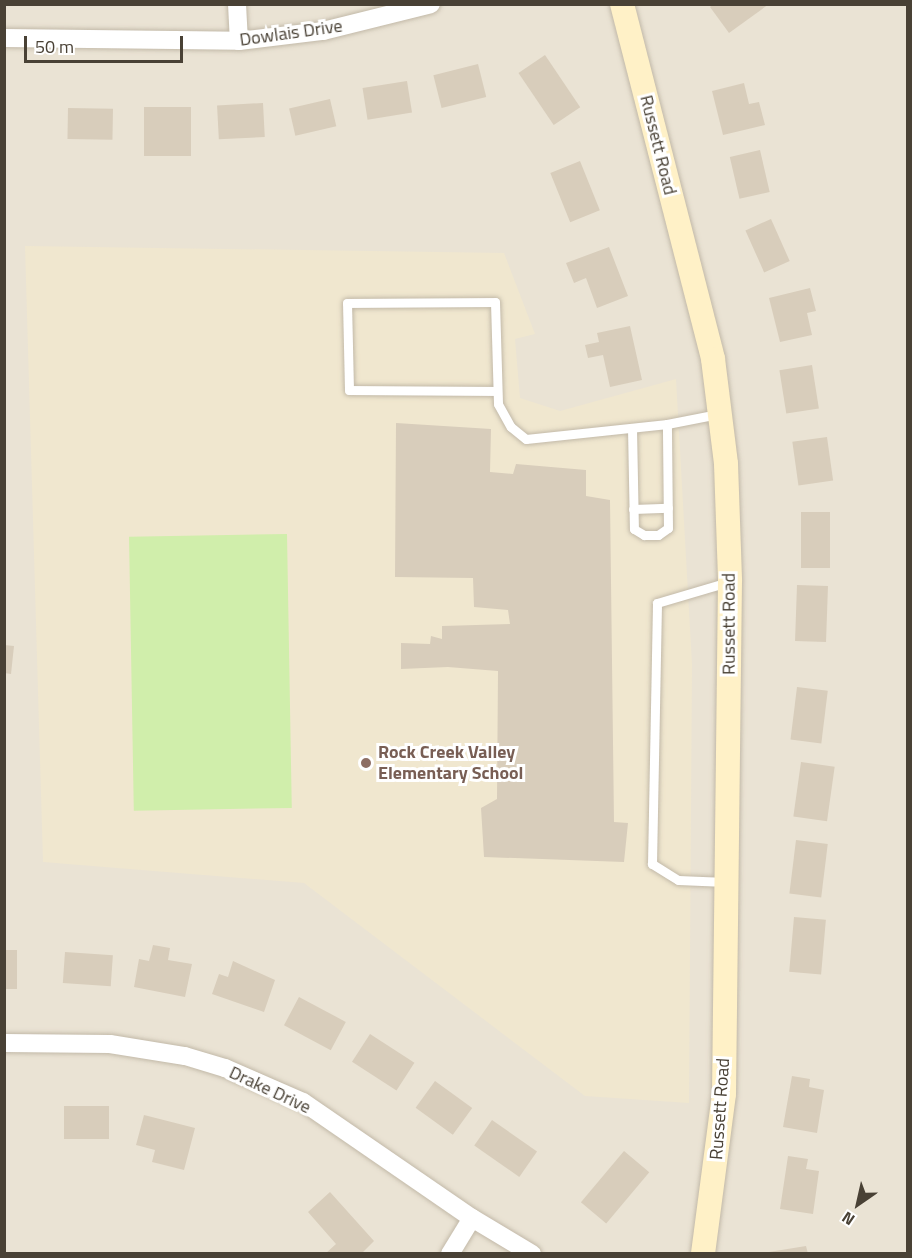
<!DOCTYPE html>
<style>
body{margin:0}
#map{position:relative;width:912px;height:1258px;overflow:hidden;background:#f5f1e7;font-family:"Titillium Web",sans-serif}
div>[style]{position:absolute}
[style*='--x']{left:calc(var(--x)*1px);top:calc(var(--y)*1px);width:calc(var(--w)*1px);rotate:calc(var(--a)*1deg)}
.residential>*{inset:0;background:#eae3d4;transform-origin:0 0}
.education>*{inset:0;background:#f0e7cf}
.green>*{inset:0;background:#d0eeab;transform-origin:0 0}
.building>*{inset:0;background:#d8cdbb;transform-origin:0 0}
.roads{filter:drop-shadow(0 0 2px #c2b9a8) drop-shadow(0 0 2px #c2b9a8)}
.lane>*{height:9px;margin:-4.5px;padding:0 4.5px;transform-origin:4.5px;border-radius:4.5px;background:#fff}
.street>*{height:18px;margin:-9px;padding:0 9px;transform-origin:9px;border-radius:9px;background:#fff}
.secondary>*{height:24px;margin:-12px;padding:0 12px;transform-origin:12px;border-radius:12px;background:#fff1c7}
.dots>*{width:16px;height:16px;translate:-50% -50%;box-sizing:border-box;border:3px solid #fff;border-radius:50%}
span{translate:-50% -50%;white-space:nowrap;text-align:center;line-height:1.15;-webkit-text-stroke:6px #fff;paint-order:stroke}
.street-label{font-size:18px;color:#494135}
.education-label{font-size:18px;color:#785e54;font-weight:700}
.left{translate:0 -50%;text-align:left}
.frame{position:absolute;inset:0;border:6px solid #494135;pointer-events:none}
.north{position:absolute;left:828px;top:1174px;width:60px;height:60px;-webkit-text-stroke:4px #fff;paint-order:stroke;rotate:214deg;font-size:16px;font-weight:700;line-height:24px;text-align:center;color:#494135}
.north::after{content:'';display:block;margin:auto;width:21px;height:27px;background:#494135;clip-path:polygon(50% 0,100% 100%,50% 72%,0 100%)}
.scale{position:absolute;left:24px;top:36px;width:159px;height:27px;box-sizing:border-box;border:3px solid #494135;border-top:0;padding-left:8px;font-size:18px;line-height:21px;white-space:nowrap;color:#494135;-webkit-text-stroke:4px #fff;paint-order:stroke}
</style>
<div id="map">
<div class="residential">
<i style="left:5px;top:5px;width:902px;height:1248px"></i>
</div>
<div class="education">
<i style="clip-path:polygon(25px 246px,504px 253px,535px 334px,515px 339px,520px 398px,560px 411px,676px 379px,692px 664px,689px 1103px,585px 1096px,304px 883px,43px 862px)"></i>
</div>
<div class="green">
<i style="left:287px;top:534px;width:274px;height:158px;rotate:89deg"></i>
</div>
<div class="building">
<i style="clip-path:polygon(713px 4px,769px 4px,729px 33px,710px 7px)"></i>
<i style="left:545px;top:55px;width:63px;height:32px;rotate:56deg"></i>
<i style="left:478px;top:64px;width:34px;height:46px;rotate:76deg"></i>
<i style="left:407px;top:81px;width:32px;height:45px;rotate:81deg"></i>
<i style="clip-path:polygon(744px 83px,749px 104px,759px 102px,765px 125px,723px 135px,712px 91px)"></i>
<i style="left:330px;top:99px;width:28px;height:42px;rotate:77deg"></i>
<i style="left:263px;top:103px;width:34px;height:46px;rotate:87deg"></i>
<i style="left:144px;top:107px;width:47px;height:49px"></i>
<i style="left:68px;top:108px;width:45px;height:31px;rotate:1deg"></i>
<i style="left:760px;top:150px;width:43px;height:31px;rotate:77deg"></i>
<i style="left:580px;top:161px;width:53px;height:32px;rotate:68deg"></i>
<i style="left:771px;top:219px;width:46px;height:28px;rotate:66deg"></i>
<i style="clip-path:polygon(609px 247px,628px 296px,597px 308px,586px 278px,574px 283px,566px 263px)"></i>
<i style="clip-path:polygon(810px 288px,816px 311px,807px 313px,812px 335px,780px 342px,769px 298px)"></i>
<i style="clip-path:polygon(630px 326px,642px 380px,610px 387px,603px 355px,588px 358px,585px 345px,599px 342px,597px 333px)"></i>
<i style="left:812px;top:365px;width:44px;height:33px;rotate:81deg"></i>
<i style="clip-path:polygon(396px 423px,491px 429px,490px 472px,513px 474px,516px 464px,586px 470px,586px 496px,610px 500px,614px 822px,628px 823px,624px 862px,484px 857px,481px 808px,497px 799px,498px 671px,448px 667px,401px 669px,401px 643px,430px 644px,431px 636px,442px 639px,442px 626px,510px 624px,508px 610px,474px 607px,473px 578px,395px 577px)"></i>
<i style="left:827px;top:437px;width:44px;height:35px;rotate:82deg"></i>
<i style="left:801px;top:512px;width:29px;height:56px"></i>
<i style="left:797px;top:585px;width:31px;height:56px;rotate:2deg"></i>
<i style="clip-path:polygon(4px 645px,14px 646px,11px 674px,4px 673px)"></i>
<i style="left:797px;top:687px;width:31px;height:53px;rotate:7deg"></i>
<i style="left:801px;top:762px;width:34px;height:55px;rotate:8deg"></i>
<i style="left:796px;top:840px;width:32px;height:54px;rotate:7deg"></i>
<i style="left:794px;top:917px;width:32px;height:55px;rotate:5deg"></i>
<i style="clip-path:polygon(153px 945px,170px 948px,168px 960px,192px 964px,185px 997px,134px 987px,139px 959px,149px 961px)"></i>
<i style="left:4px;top:950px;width:13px;height:39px"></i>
<i style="left:65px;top:952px;width:48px;height:31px;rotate:4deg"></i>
<i style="clip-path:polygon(233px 961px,275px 980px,264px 1012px,212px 994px,219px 974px,228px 977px)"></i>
<i style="left:299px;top:997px;width:53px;height:32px;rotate:28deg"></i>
<i style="left:370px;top:1034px;width:53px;height:33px;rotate:33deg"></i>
<i style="clip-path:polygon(792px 1076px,810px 1079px,809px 1087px,824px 1090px,817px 1133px,783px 1127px)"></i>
<i style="left:435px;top:1081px;width:46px;height:33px;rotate:36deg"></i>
<i style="left:64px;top:1106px;width:45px;height:33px"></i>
<i style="clip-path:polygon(144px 1115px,195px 1128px,184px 1170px,152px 1162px,155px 1150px,136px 1145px)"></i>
<i style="left:492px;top:1120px;width:55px;height:31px;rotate:35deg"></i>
<i style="left:624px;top:1151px;width:33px;height:67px;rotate:40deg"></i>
<i style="clip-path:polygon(788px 1156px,808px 1159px,806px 1169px,819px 1171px,813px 1214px,780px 1209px)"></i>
<i style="clip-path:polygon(330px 1192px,374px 1241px,361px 1254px,325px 1254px,336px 1244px,308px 1212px)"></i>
<i style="clip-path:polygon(806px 1246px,808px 1254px,769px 1254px,769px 1252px)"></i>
</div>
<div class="roads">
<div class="lane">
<i style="--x:497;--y:391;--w:148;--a:-179.6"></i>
<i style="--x:349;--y:390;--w:87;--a:-91.3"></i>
<i style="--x:347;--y:303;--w:148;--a:-0.4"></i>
<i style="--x:495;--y:302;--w:102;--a:88.3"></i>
<i style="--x:498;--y:404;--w:26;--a:61"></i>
<i style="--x:511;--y:427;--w:19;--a:39"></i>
<i style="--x:526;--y:439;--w:142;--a:-6.1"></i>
<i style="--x:667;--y:424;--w:52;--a:-11.1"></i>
<i style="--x:632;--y:428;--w:101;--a:88.9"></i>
<i style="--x:634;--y:529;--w:12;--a:31"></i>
<i style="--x:644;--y:535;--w:14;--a:0"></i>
<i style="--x:658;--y:535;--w:12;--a:-35"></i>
<i style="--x:668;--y:528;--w:104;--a:-90.6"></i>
<i style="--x:633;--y:509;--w:35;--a:-2"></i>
<i style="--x:726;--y:882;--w:48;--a:-177.6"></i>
<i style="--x:678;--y:880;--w:31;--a:-148"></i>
<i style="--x:652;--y:864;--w:261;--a:-88.9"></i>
<i style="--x:657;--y:603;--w:74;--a:-16.5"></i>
</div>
<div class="street">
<i style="--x:237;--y:4;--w:37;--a:87"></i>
<i style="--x:4;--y:38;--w:235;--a:0.7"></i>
<i style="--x:239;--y:41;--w:85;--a:-6.8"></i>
<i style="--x:323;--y:31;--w:111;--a:-14"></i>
<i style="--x:4;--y:1043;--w:106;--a:0.5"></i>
<i style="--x:110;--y:1044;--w:76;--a:9.1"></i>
<i style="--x:185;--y:1056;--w:42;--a:16.7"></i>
<i style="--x:225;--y:1068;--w:85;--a:23.6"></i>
<i style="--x:303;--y:1102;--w:205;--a:34.5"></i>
<i style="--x:472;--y:1218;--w:70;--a:31"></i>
<i style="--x:450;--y:1254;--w:42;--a:-58.6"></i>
</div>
<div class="secondary">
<i style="--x:622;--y:4;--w:366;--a:75.6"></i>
<i style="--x:713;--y:359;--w:106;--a:82.9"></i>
<i style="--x:726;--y:464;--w:117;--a:88"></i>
<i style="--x:730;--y:581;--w:513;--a:90.67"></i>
<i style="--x:724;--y:1094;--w:161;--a:97.5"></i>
</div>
</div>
<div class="dots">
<i style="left:366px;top:763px;background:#8d6e63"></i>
</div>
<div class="street-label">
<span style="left:291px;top:33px;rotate:-8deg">Dowlais Drive</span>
<span style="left:658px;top:145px;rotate:76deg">Russett Road</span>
<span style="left:729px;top:624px;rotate:-90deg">Russett Road</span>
<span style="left:270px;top:1090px;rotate:25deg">Drake Drive</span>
<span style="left:720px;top:1109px;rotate:-86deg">Russett Road</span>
</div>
<div class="education-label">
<span class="left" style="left:378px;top:763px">Rock Creek Valley<br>Elementary School</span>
</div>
<div class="frame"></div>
<div class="north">N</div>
<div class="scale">50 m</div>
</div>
